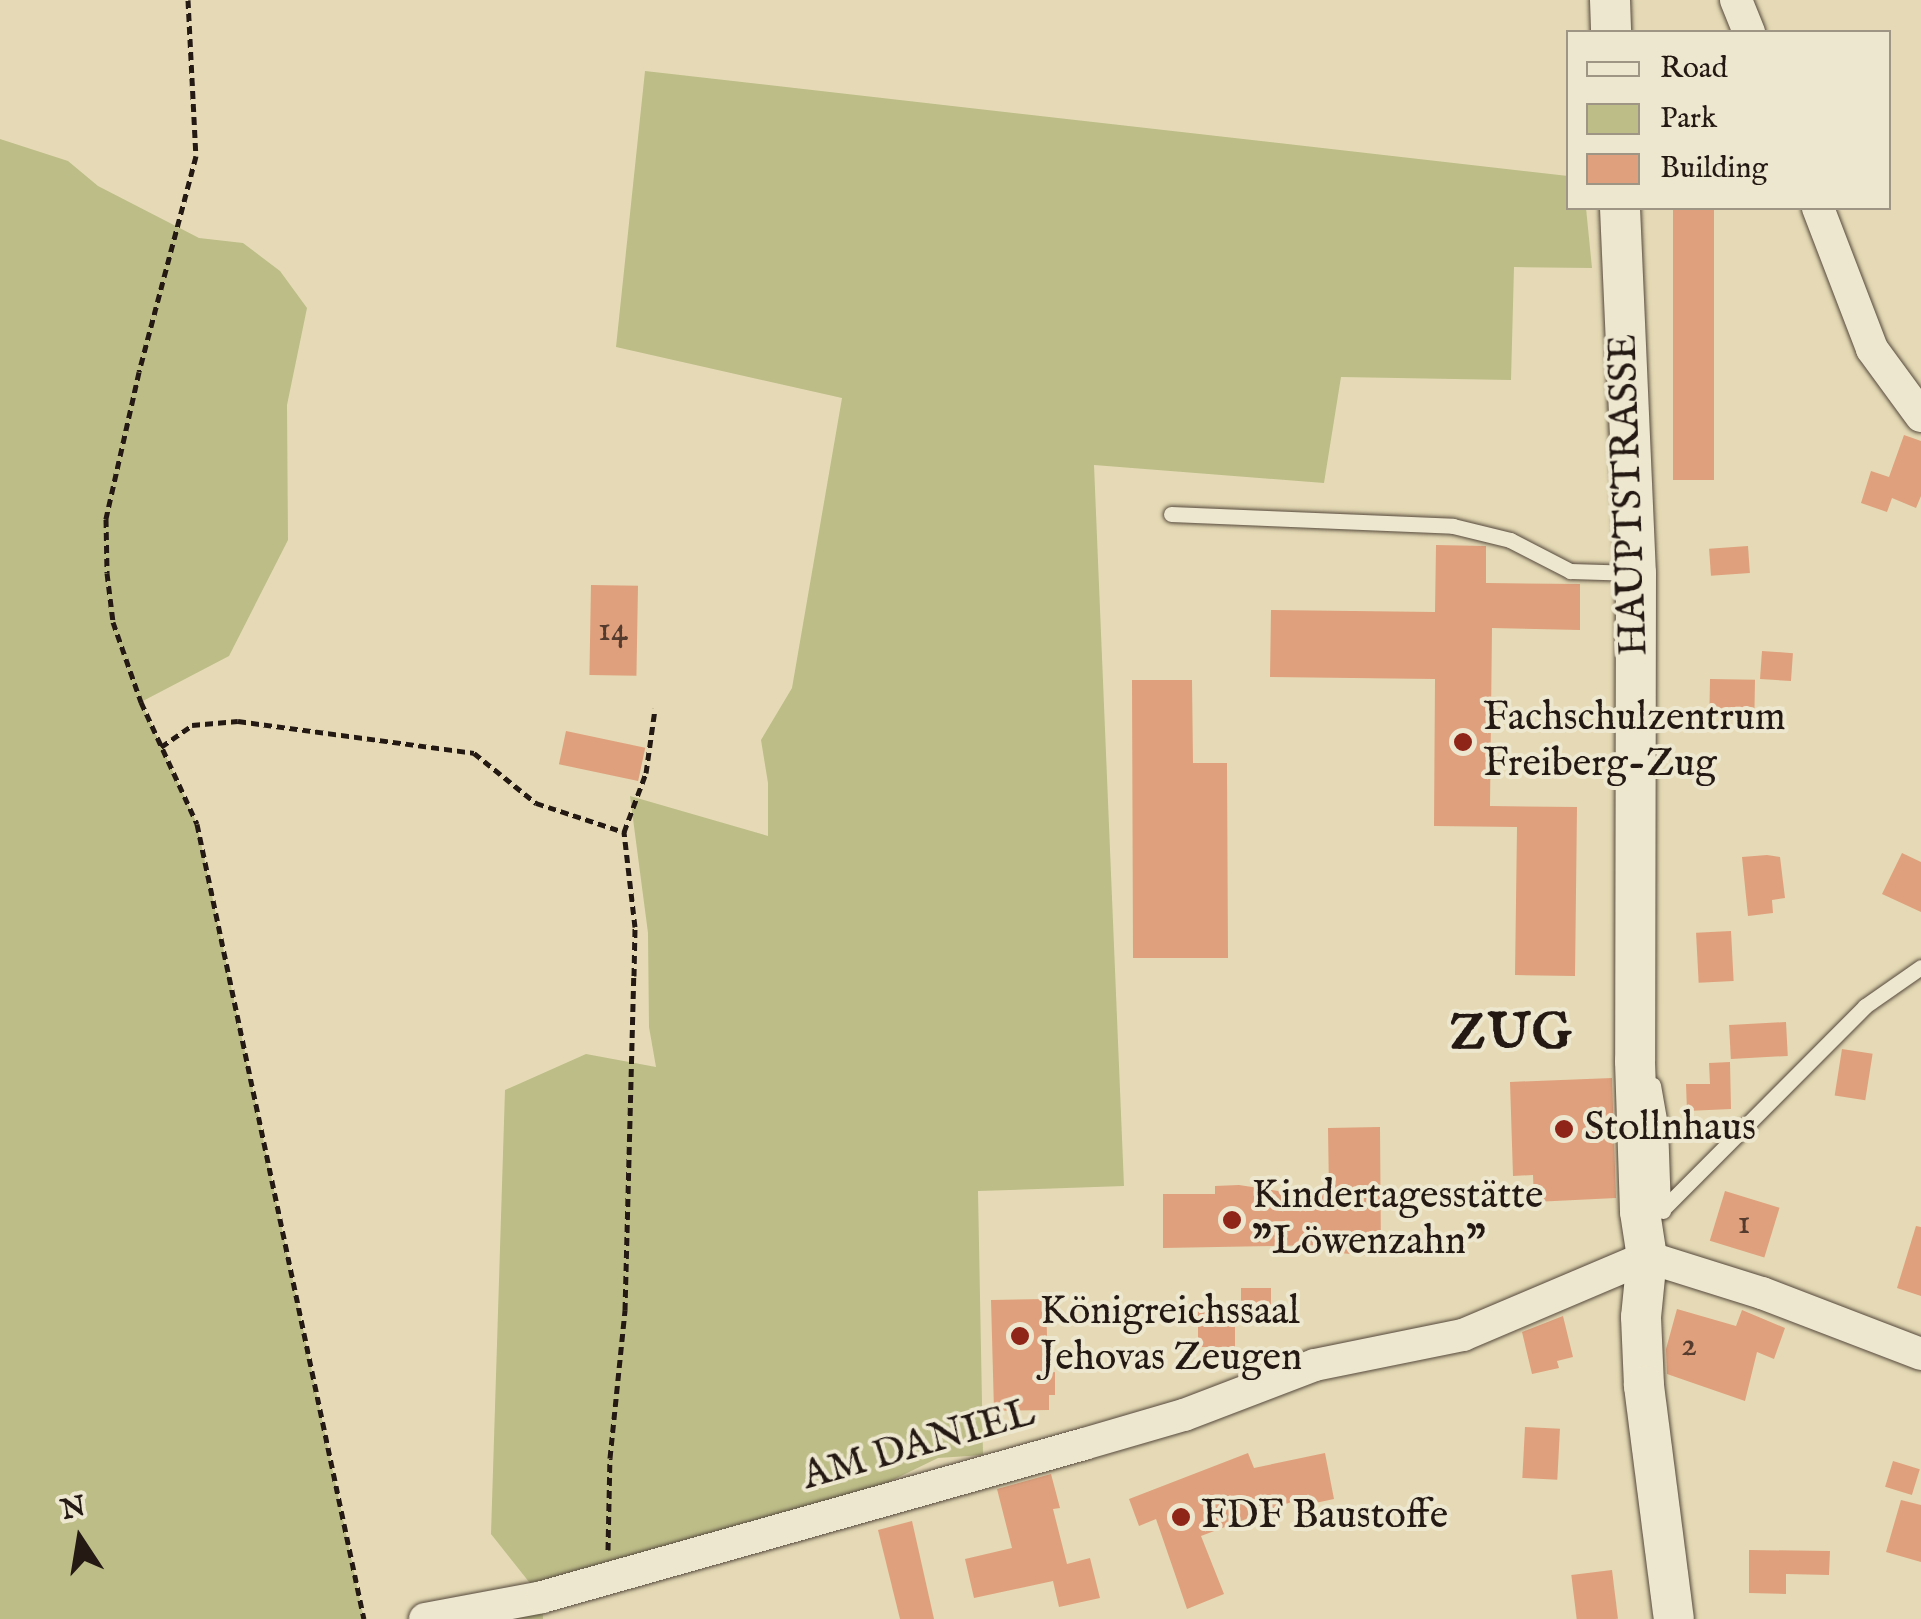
<!DOCTYPE html>
<meta charset="utf-8">
<style>
body{margin:0}
#map{position:relative;width:1921px;height:1619px;overflow:hidden;background:#e5dab5;font-family:"IM FELL English",serif}
div>[style]{position:absolute}
[style*='--x']{left:calc(var(--x)*1px);top:calc(var(--y)*1px);width:calc(var(--w)*1px);rotate:calc(var(--a)*1deg)}
.green>*{inset:0;background:#bdbd88}
.building>*{inset:0;background:#dfa07d;transform-origin:0 0}
.path>*{height:5px;margin-top:-2.5px;transform-origin:0;background:repeating-linear-gradient(90deg,#251914 0 8px,transparent 0 13px)}
.roads{filter:drop-shadow(0 0 2px #55493c) drop-shadow(0 0 2px #55493c)}
.service>*{height:15px;margin:-7.5px;padding:0 7.5px;transform-origin:7.5px;border-radius:7.5px;background:#eee7cf}
.minor>*{height:32px;margin:-16px;padding:0 16px;transform-origin:16px;border-radius:16px;background:#eee7cf}
.tertiary>*{height:40px;margin:-20px;padding:0 20px;transform-origin:20px;border-radius:20px;background:#eee7cf}
.dots>*{width:28px;height:28px;translate:-50% -50%;box-sizing:border-box;border:5px solid #eee7cf;border-radius:50%}
span{translate:-50% -50%;white-space:nowrap;text-align:center;line-height:1.15;-webkit-text-stroke:8px #eee7cf;paint-order:stroke}
.number-label{font-size:35px;color:#543b2e}
.number-label span{-webkit-text-stroke-width:0}
.street-label{font-size:40px;color:#251914}
.poi-label{font-size:40px;color:#251914}
.left{translate:0 -50%;text-align:left}
.district-label{font-size:50px;color:#251914;font-weight:700;letter-spacing:2.5px}
.legend{position:absolute;left:1566px;top:30px;width:325px;height:180px;box-sizing:border-box;background:#eee7cf;border:2px solid #9e9584;margin:0;padding:12px 18px;list-style:none;font-size:30px;color:#251914}
.legend li{display:flex;align-items:center;gap:20px;height:50px}
.legend b{width:50px;border:2px solid #9e9584}
.north{position:absolute;left:30px;top:1489px;width:100px;height:100px;-webkit-text-stroke:8px #eee7cf;paint-order:stroke;rotate:348deg;font-size:28px;font-weight:700;line-height:40px;text-align:center;color:#251914}
.north::after{content:'';display:block;margin:auto;width:35px;height:45px;background:#251914;clip-path:polygon(50% 0,100% 100%,50% 72%,0 100%)}
</style>
<div id="map">
<div class="green">
<i style="clip-path:polygon(645px 71px,1568px 176px,1568px 208px,1586px 208px,1592px 268px,1514px 267px,1511px 380px,1341px 377px,1324px 483px,1094px 465px,1124px 1186px,978px 1191px,983px 1455px,938px 1458px,868px 1492px,542px 1597px,543px 1619px,425px 1619px,541px 1597px,491px 1534px,505px 1090px,586px 1054px,656px 1067px,649px 1027px,648px 933px,630px 796px,768px 836px,768px 783px,761px 740px,792px 688px,842px 398px,616px 347px)"></i>
<i style="clip-path:polygon(0 139px,68px 161px,98px 186px,199px 238px,243px 243px,280px 271px,307px 308px,287px 405px,288px 540px,229px 656px,141px 702px,197px 824px,364px 1619px,0 1619px)"></i>
</div>
<div class="building">
<i style="left:1673px;top:208px;width:41px;height:272px"></i>
<i style="clip-path:polygon(1904px 435px,1921px 441px,1921px 496px,1916px 508px,1892px 498px,1887px 512px,1861px 503px,1871px 471px,1889px 477px)"></i>
<i style="clip-path:polygon(1436px 545px,1486px 546px,1486px 583px,1580px 584px,1580px 630px,1492px 628px,1490px 806px,1577px 807px,1575px 976px,1515px 975px,1517px 827px,1434px 826px,1435px 679px,1270px 677px,1271px 610px,1435px 612px)"></i>
<i style="left:1748px;top:546px;width:27px;height:39px;rotate:86deg"></i>
<i style="left:591px;top:585px;width:47px;height:90px;rotate:1deg"></i>
<i style="left:1762px;top:651px;width:31px;height:28px;rotate:4deg"></i>
<i style="left:1710px;top:679px;width:45px;height:38px;rotate:1deg"></i>
<i style="clip-path:polygon(1132px 680px,1192px 680px,1193px 763px,1227px 763px,1228px 958px,1133px 958px)"></i>
<i style="left:566px;top:731px;width:81px;height:34px;rotate:12deg"></i>
<i style="clip-path:polygon(1902px 853px,1921px 862px,1921px 912px,1882px 894px)"></i>
<i style="clip-path:polygon(1767px 855px,1780px 857px,1785px 898px,1772px 900px,1773px 913px,1748px 916px,1742px 857px)"></i>
<i style="left:1731px;top:931px;width:50px;height:35px;rotate:87deg"></i>
<i style="left:1786px;top:1022px;width:34px;height:57px;rotate:87deg"></i>
<i style="left:1842px;top:1049px;width:31px;height:47px;rotate:9deg"></i>
<i style="clip-path:polygon(1730px 1062px,1731px 1109px,1687px 1111px,1686px 1084px,1710px 1084px,1709px 1063px)"></i>
<i style="clip-path:polygon(1612px 1078px,1616px 1198px,1534px 1202px,1533px 1175px,1513px 1176px,1510px 1082px)"></i>
<i style="clip-path:polygon(1380px 1127px,1381px 1257px,1330px 1252px,1330px 1245px,1163px 1248px,1163px 1194px,1215px 1194px,1215px 1186px,1239px 1185px,1291px 1193px,1329px 1192px,1328px 1128px)"></i>
<i style="left:1725px;top:1191px;width:57px;height:52px;rotate:17deg"></i>
<i style="clip-path:polygon(1916px 1226px,1921px 1227px,1921px 1296px,1897px 1288px)"></i>
<i style="left:1241px;top:1288px;width:30px;height:33px"></i>
<i style="clip-path:polygon(1046px 1299px,1048px 1373px,1055px 1372px,1055px 1395px,1049px 1395px,1049px 1410px,994px 1411px,991px 1300px)"></i>
<i style="clip-path:polygon(1677px 1309px,1736px 1326px,1742px 1310px,1785px 1328px,1774px 1359px,1757px 1352px,1745px 1401px,1667px 1374px,1666px 1349px)"></i>
<i style="left:1198px;top:1310px;width:37px;height:37px"></i>
<i style="clip-path:polygon(1563px 1316px,1573px 1357px,1557px 1361px,1559px 1368px,1532px 1374px,1522px 1332px)"></i>
<i style="left:1525px;top:1427px;width:35px;height:51px;rotate:3deg"></i>
<i style="clip-path:polygon(1248px 1453px,1254px 1468px,1325px 1453px,1334px 1499px,1296px 1507px,1294px 1501px,1201px 1536px,1224px 1594px,1187px 1609px,1156px 1519px,1139px 1526px,1129px 1499px)"></i>
<i style="left:1893px;top:1461px;width:28px;height:27px;rotate:17deg"></i>
<i style="clip-path:polygon(1051px 1474px,1060px 1508px,1053px 1509px,1067px 1564px,1090px 1558px,1100px 1598px,1059px 1607px,1053px 1581px,974px 1598px,965px 1559px,1012px 1548px,997px 1489px)"></i>
<i style="clip-path:polygon(1901px 1500px,1921px 1505px,1921px 1562px,1886px 1552px)"></i>
<i style="clip-path:polygon(912px 1521px,934px 1619px,900px 1619px,878px 1530px)"></i>
<i style="clip-path:polygon(1749px 1550px,1830px 1551px,1829px 1575px,1786px 1574px,1786px 1594px,1749px 1593px)"></i>
<i style="left:1612px;top:1570px;width:49px;height:41px;rotate:83deg"></i>
</div>
<div class="path">
<i style="--x:188;--y:0;--w:156;--a:87.1"></i>
<i style="--x:196;--y:156;--w:223;--a:104.8"></i>
<i style="--x:139;--y:372;--w:151;--a:102.7"></i>
<i style="--x:106;--y:519;--w:54;--a:88.9"></i>
<i style="--x:107;--y:573;--w:49;--a:83"></i>
<i style="--x:113;--y:622;--w:85;--a:70.7"></i>
<i style="--x:141;--y:702;--w:134;--a:65.3"></i>
<i style="--x:197;--y:824;--w:812;--a:78.14"></i>
<i style="--x:161;--y:747;--w:38;--a:-35"></i>
<i style="--x:192;--y:725;--w:46;--a:-5"></i>
<i style="--x:238;--y:721;--w:238;--a:7.7"></i>
<i style="--x:474;--y:753;--w:80;--a:38.9"></i>
<i style="--x:536;--y:803;--w:93;--a:18.2"></i>
<i style="--x:608;--y:1550;--w:92;--a:-88.8"></i>
<i style="--x:610;--y:1458;--w:149;--a:-84.2"></i>
<i style="--x:625;--y:1310;--w:334;--a:-88.5"></i>
<i style="--x:634;--y:976;--w:49;--a:-88.8"></i>
<i style="--x:635;--y:927;--w:96;--a:-96.6"></i>
<i style="--x:624;--y:832;--w:63;--a:-69.6"></i>
<i style="--x:646;--y:773;--w:65;--a:-82"></i>
</div>
<div class="roads">
<div class="service">
<i style="--x:1171;--y:514;--w:282;--a:2.4"></i>
<i style="--x:1453;--y:526;--w:59;--a:13.8"></i>
<i style="--x:1510;--y:540;--w:68;--a:27.3"></i>
<i style="--x:1570;--y:571;--w:66;--a:1.7"></i>
<i style="--x:1653;--y:1085;--w:40;--a:80"></i>
<i style="--x:1660;--y:1124;--w:87;--a:88"></i>
<i style="--x:1664;--y:1208;--w:285;--a:-45.1"></i>
<i style="--x:1865;--y:1006;--w:68;--a:-34.9"></i>
</div>
<div class="minor">
<i style="--x:1736;--y:0;--w:35;--a:68"></i>
<i style="--x:1818;--y:208;--w:151;--a:69"></i>
<i style="--x:1872;--y:349;--w:83;--a:53.8"></i>
<i style="--x:425;--y:1619;--w:119;--a:-10.6"></i>
<i style="--x:542;--y:1597;--w:563;--a:-15.76"></i>
<i style="--x:1084;--y:1444;--w:104;--a:-16.2"></i>
<i style="--x:1184;--y:1415;--w:140;--a:-20.9"></i>
<i style="--x:1315;--y:1365;--w:151;--a:-11.5"></i>
<i style="--x:1463;--y:1335;--w:200;--a:-23"></i>
<i style="--x:1647;--y:1257;--w:121;--a:17.4"></i>
<i style="--x:1762;--y:1293;--w:170;--a:21"></i>
</div>
<div class="tertiary">
<i style="--x:1610;--y:0;--w:32;--a:88"></i>
<i style="--x:1620;--y:208;--w:365;--a:87.5"></i>
<i style="--x:1636;--y:573;--w:488;--a:90.1"></i>
<i style="--x:1635;--y:1061;--w:151;--a:88.1"></i>
<i style="--x:1640;--y:1212;--w:46;--a:81.2"></i>
<i style="--x:1647;--y:1257;--w:60;--a:95.7"></i>
<i style="--x:1641;--y:1317;--w:69;--a:87.5"></i>
<i style="--x:1644;--y:1386;--w:235;--a:82.7"></i>
</div>
</div>
<div class="dots">
<i style="left:1463px;top:742px;background:#8f2418"></i>
<i style="left:1564px;top:1129px;background:#8f2418"></i>
<i style="left:1232px;top:1220px;background:#8f2418"></i>
<i style="left:1020px;top:1336px;background:#8f2418"></i>
<i style="left:1181px;top:1517px;background:#8f2418"></i>
</div>
<div class="number-label">
<span style="left:613px;top:631px">14</span>
<span style="left:1744px;top:1224px">1</span>
<span style="left:1689px;top:1346px">2</span>
</div>
<div class="street-label">
<span style="left:1630px;top:495px;rotate:-92deg">HAUPTSTRASSE</span>
<span style="left:919px;top:1446px;rotate:-16deg">AM DANIEL</span>
</div>
<div class="poi-label">
<span class="left" style="left:1483px;top:742px">Fachschulzentrum<br>Freiberg-Zug</span>
<span class="left" style="left:1584px;top:1129px">Stollnhaus</span>
<span class="left" style="left:1252px;top:1220px">Kindertagesstätte<br>"Löwenzahn"</span>
<span class="left" style="left:1040px;top:1336px">Königreichssaal<br>Jehovas Zeugen</span>
<span class="left" style="left:1201px;top:1517px">FDF Baustoffe</span>
</div>
<div class="district-label">
<span style="left:1512px;top:1035px">ZUG</span>
</div>
<ul class="legend">
<li><b style="height:12px;background:#eee7cf"></b>Road</li>
<li><b style="height:28px;background:#bdbd88"></b>Park</li>
<li><b style="height:28px;background:#dfa07d"></b>Building</li>
</ul>
<div class="north">N</div>
</div>
